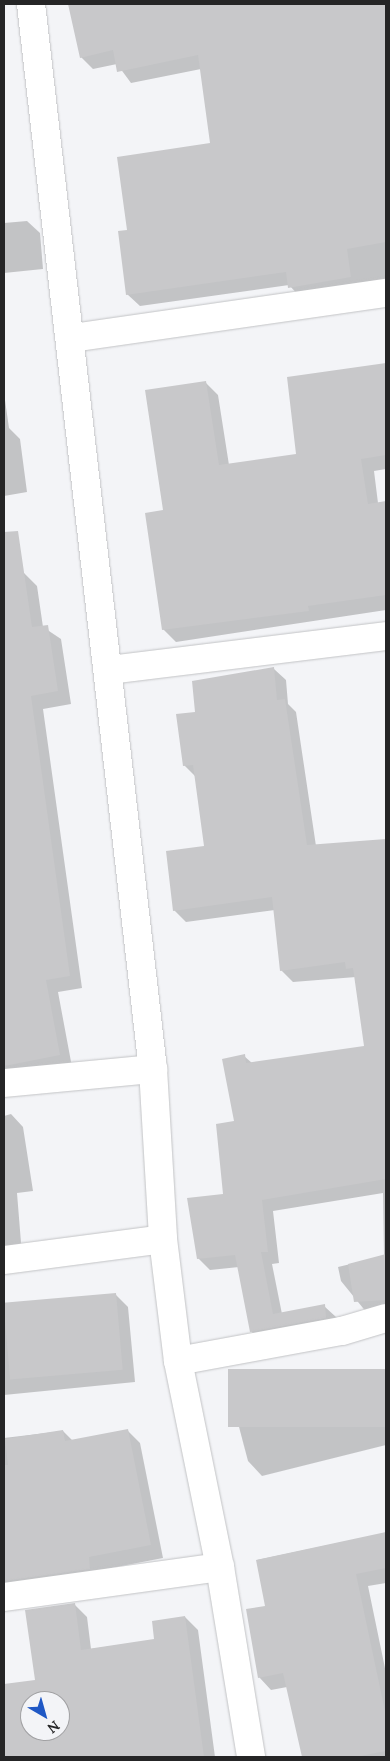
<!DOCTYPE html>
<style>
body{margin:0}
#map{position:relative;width:390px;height:1761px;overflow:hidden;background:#f3f4f7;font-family:Lora,serif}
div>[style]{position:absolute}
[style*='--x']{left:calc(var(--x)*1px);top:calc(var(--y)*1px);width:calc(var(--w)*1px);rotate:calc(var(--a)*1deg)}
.shadow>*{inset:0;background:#0003}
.building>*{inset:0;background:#c8c8ca;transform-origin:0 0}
.roads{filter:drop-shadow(0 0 1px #c2c3c5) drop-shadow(0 0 1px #c2c3c5)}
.minor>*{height:28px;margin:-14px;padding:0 14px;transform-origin:14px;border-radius:14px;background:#fff}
span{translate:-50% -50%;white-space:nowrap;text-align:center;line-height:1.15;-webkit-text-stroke:5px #f3f4f7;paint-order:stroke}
.frame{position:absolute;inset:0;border:5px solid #252526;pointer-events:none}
.north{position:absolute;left:20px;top:1691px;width:50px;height:50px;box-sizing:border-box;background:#f3f4f7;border:1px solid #a1a1a3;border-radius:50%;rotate:142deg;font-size:14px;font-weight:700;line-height:20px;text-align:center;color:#252526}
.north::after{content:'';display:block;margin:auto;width:18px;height:22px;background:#1f58c5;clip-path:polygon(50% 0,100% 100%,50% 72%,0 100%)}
</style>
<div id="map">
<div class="shadow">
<i style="clip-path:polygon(69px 4px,386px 4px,386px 288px,302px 299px,289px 285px,140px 306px,127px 294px,128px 231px,212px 144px,201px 69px,131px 83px,117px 64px,93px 69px,81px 57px)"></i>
<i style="clip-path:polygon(27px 221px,40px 233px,43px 269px,4px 273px,4px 223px)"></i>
<i style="clip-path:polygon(386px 364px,386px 469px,374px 471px,378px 503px,386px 502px,386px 610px,176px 642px,163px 629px,165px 512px,205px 382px,218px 395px,229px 465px,297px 455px,288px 378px)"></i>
<i style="clip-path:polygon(4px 393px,9px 428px,20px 439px,27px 492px,4px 496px)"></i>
<i style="clip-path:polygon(24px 573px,37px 586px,43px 627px,61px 639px,71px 704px,43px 709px,82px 988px,58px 992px,72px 1067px,4px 1081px,4px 576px)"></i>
<i style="clip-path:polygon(274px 669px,286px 680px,288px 704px,296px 712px,316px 846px,386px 840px,386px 1312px,367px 1313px,341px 1281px,338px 1267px,384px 1256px,383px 1193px,273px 1211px,279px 1263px,272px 1264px,282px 1314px,324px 1306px,336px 1317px,337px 1329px,263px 1343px,251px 1331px,239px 1267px,210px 1270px,198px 1258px,225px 1195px,244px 1056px,252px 1063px,365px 1047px,356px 977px,293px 982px,281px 970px,275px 910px,186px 922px,174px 910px,205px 847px,196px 777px,184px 765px,197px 713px)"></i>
<i style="clip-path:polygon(11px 1114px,23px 1127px,33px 1191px,17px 1193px,22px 1255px,4px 1257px,4px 1116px)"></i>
<i style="clip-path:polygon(115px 1294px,128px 1307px,135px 1382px,4px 1395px,4px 1305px)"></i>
<i style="clip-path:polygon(386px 1370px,386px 1445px,262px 1476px,248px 1461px,234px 1408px)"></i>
<i style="clip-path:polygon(127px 1430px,140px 1443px,163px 1558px,101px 1570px,4px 1602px,4px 1438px,63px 1431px,73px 1441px)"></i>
<i style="clip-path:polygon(386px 1533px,386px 1583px,368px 1586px,386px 1673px,386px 1757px,303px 1757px,287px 1687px,271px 1690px,259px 1677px,267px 1607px,257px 1560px)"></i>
<i style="clip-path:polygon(evenodd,74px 1604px,87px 1617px,91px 1649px,155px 1640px,185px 1617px,198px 1630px,215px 1757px,4px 1757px,4px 1685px,36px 1681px,74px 1604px,30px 1701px,60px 1701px,60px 1731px,30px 1731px,30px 1701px)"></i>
</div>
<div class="building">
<i style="clip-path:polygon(68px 4px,386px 4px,386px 242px,347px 249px,351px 277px,288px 288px,286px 272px,126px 295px,118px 231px,127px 230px,117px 157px,210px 143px,198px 55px,117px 72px,113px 50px,80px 58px)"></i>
<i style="clip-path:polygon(386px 363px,386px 455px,361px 459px,368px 504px,386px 501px,386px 595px,308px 606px,309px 611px,162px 630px,145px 513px,163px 510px,145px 390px,206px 381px,219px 465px,296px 454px,287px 377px)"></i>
<i style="clip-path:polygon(18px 531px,32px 627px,48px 625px,58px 691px,31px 696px,70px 976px,46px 980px,60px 1055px,4px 1066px,4px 532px)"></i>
<i style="clip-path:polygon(274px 667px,277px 700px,285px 699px,307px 845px,386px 839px,386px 1179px,262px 1200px,268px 1252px,261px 1252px,273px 1314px,325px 1304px,326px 1318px,250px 1332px,235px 1255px,197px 1259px,187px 1198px,223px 1194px,216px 1124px,234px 1121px,222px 1059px,245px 1054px,246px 1063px,364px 1046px,353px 968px,346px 969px,345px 962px,280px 971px,272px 897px,173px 911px,166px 851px,204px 846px,193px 765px,183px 766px,176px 714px,195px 712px,192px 681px)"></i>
<i style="clip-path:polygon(386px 1254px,386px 1300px,354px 1302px,348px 1264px)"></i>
<i style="left:116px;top:1293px;width:77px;height:113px;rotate:85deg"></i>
<i style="left:386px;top:1369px;width:58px;height:158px;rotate:90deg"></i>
<i style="clip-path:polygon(128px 1429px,151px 1545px,89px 1557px,90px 1569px,4px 1581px,4px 1465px,8px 1465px,5px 1439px,63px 1430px,65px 1441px)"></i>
<i style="clip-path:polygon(386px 1532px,386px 1568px,356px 1574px,386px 1716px,386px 1751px,355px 1757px,302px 1757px,283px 1673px,258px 1678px,246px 1609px,265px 1606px,256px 1560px)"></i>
<i style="clip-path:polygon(evenodd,75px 1603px,81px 1650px,154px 1639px,152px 1621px,185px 1616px,204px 1757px,4px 1757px,4px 1684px,35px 1680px,25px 1610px,75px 1603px,30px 1701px,60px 1701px,60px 1731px,30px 1731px,30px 1701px)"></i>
</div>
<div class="roads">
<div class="minor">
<i style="--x:31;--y:4;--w:1072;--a:83.47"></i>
<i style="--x:153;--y:1069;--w:170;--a:86.6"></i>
<i style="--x:163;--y:1239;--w:123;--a:83"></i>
<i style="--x:178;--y:1361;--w:210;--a:78.5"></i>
<i style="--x:220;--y:1567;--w:193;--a:80.7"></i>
<i style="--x:72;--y:338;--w:317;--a:-8.2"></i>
<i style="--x:110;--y:670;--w:278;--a:-7"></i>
<i style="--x:4;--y:1083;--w:150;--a:-5.4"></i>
<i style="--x:4;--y:1260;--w:160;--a:-7.5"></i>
<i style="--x:178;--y:1361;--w:167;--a:-10.4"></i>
<i style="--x:342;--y:1331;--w:46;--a:-16.5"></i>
<i style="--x:4;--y:1597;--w:218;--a:-7.9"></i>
</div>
</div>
<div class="frame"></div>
<div class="north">N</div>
</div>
